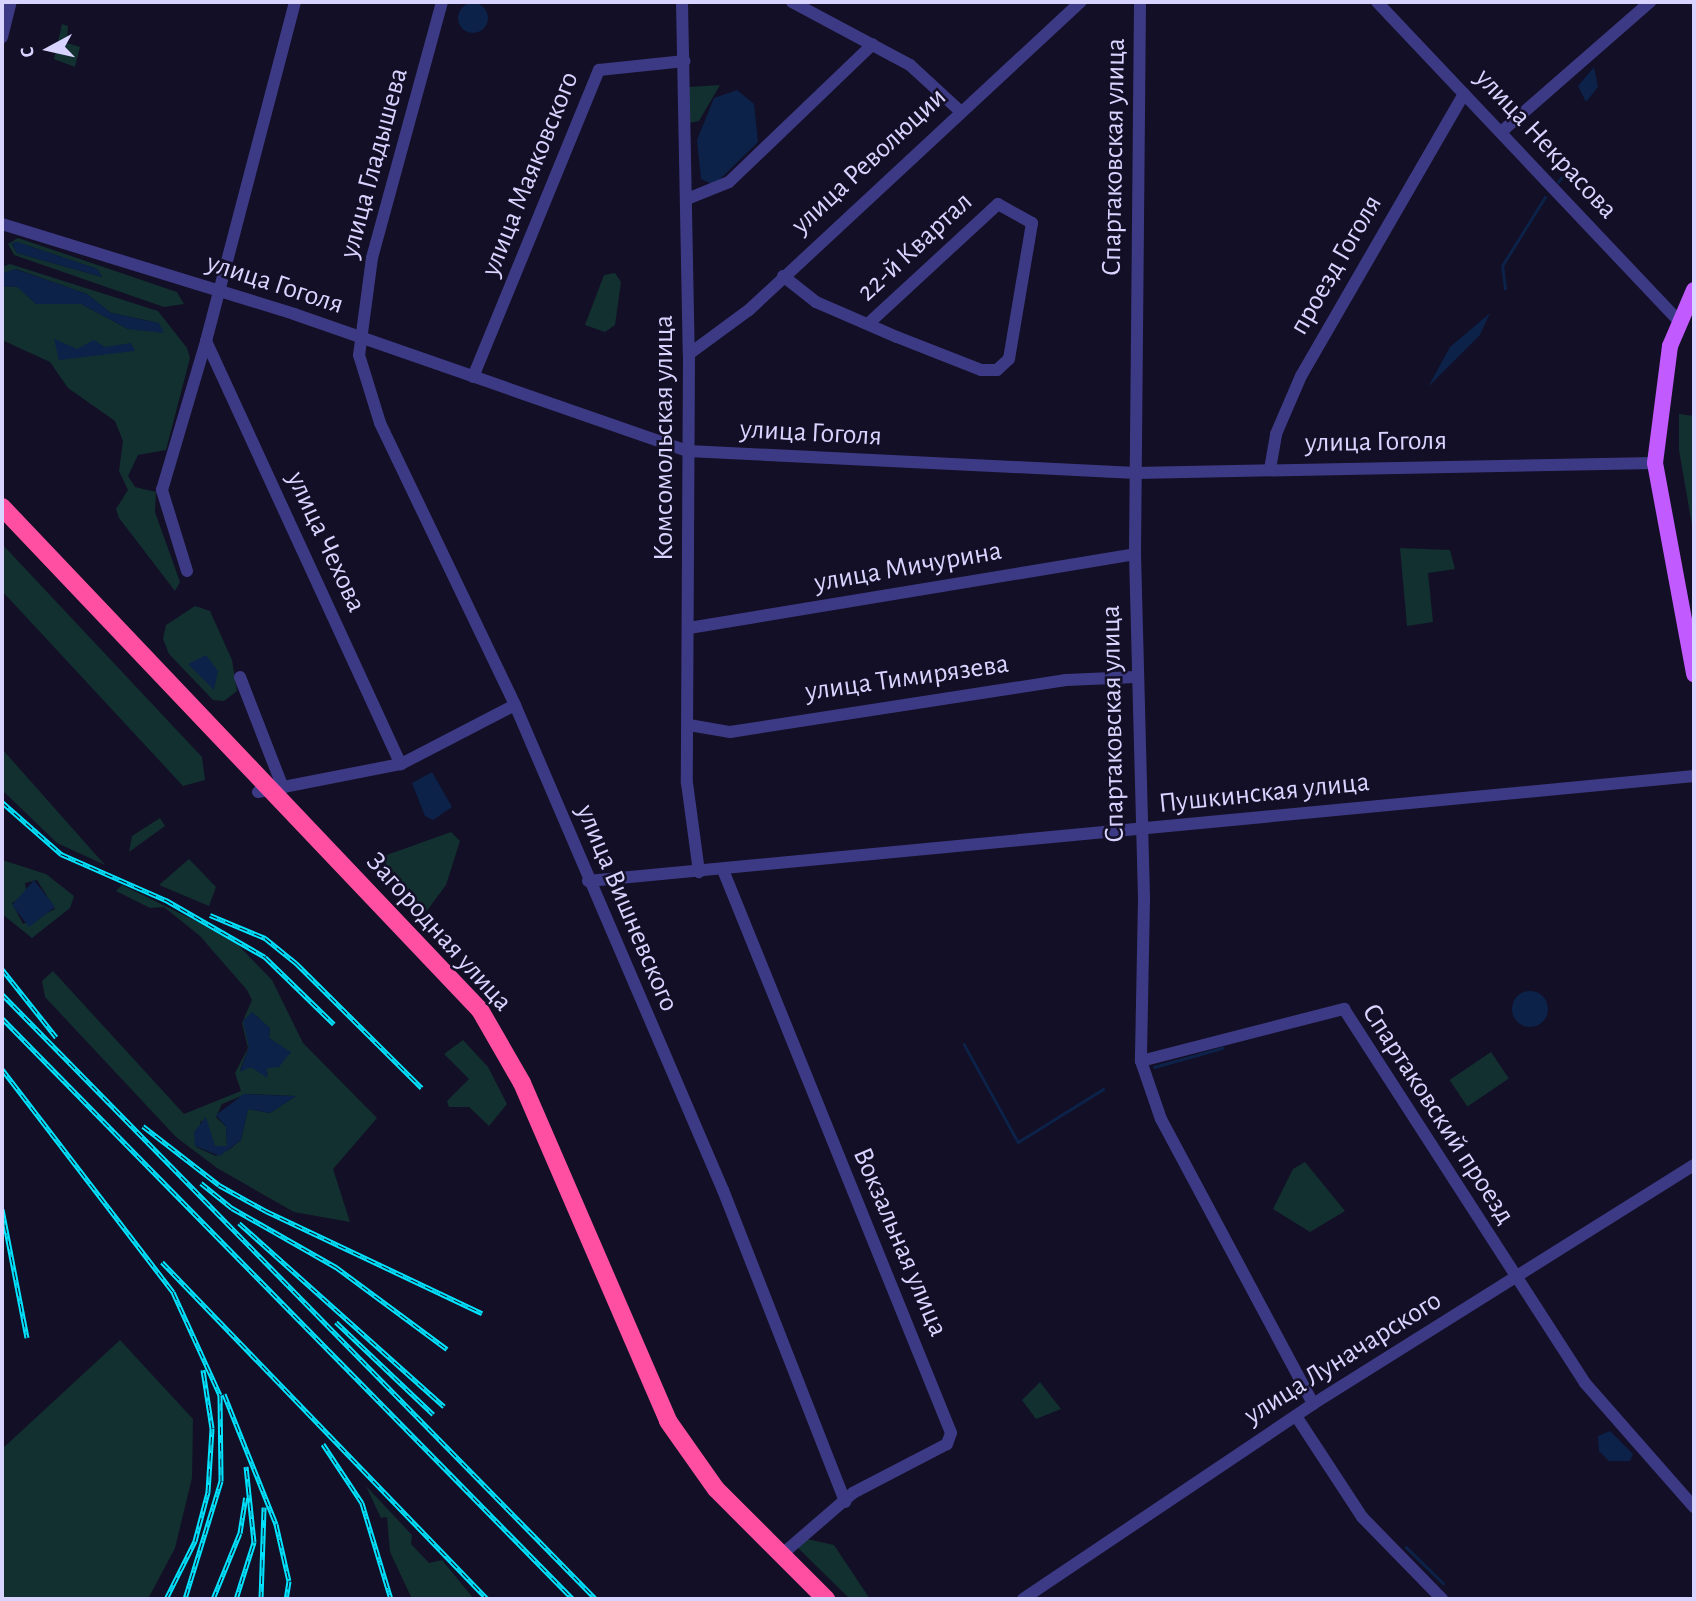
<!DOCTYPE html>
<meta charset="utf-8">
<style>
body{margin:0}
#map{position:relative;width:1696px;height:1601px;overflow:hidden;background:#130f26;font-family:"Alegreya Sans",sans-serif}
div>[style]{position:absolute}
[style*='--x']{left:calc(var(--x)*1px);top:calc(var(--y)*1px);width:calc(var(--w)*1px);rotate:calc(var(--a)*1deg)}
.green>*{inset:0;background:#12302f;transform-origin:0 0}
.water>*{inset:0;background:#0c2248}
.round{border-radius:50%}
.stream>*{height:2.5px;margin:-1.25px;padding:0 1.25px;transform-origin:1.25px;border-radius:1.25px;background:#0c2248}
.minor>*{height:12px;margin:-6px;padding:0 6px;transform-origin:6px;border-radius:6px;background:#3d3a85}
.major>*{height:16px;margin:-8px;padding:0 8px;transform-origin:8px;border-radius:8px;background:#c25bff}
.highway>*{height:18px;margin:-9px;padding:0 9px;transform-origin:9px;border-radius:9px;background:#ff4fa3}
.rail>*{height:5px;margin-top:-2.5px;transform-origin:0;background:repeating-linear-gradient(90deg,#130f26 0 8px,#00e5ff 0 16px);box-sizing:border-box;border-block:2px solid #00e5ff}
span{translate:-50% -50%;white-space:nowrap;text-align:center;line-height:1.15;-webkit-text-stroke:5px #130f26;paint-order:stroke}
.street-label{font-size:28px;color:#d9d4ff}
.frame{position:absolute;inset:0;border:4px solid #d9d4ff;pointer-events:none}
.north{position:absolute;left:14px;top:14px;width:70px;height:70px;-webkit-text-stroke:5px #130f26;paint-order:stroke;rotate:262deg;font-size:19px;font-weight:700;line-height:28px;text-align:center;color:#d9d4ff}
.north::after{content:'';display:block;margin:auto;width:24px;height:32px;background:#d9d4ff;clip-path:polygon(50% 0,100% 100%,50% 72%,0 100%)}
</style>
<div id="map">
<div class="green">
<i style="clip-path:polygon(62px 24px,68px 26px,67px 43px,80px 47px,75px 67px,54px 59px)"></i>
<i style="clip-path:polygon(720px 85px,699px 121px,689px 123px,689px 87px)"></i>
<i style="clip-path:polygon(evenodd,18px 238px,177px 292px,184px 304px,164px 307px,14px 255px,8px 244px,18px 238px,17px 242px,97px 269px,102px 277px,17px 253px,12px 244px,17px 242px)"></i>
<i style="clip-path:polygon(10px 264px,158px 311px,187px 348px,190px 358px,166px 450px,138px 455px,128px 476px,135px 487px,156px 492px,155px 512px,180px 582px,175px 591px,119px 518px,116px 509px,128px 490px,119px 471px,123px 441px,115px 421px,68px 388px,50px 362px,2px 340px,2px 286px,18px 287px,36px 304px,81px 304px,128px 329px,159px 323px,111px 313px,87px 294px,16px 269px,2px 276px,2px 267px)"></i>
<i style="clip-path:polygon(604px 275px,615px 273px,621px 282px,615px 325px,605px 332px,585px 325px)"></i>
<i style="clip-path:polygon(1679px 414px,1694px 416px,1694px 537px,1679px 450px)"></i>
<i style="clip-path:polygon(2px 544px,202px 757px,205px 780px,183px 786px,2px 591px)"></i>
<i style="clip-path:polygon(1400px 548px,1450px 550px,1455px 569px,1428px 573px,1433px 622px,1407px 626px)"></i>
<i style="clip-path:polygon(195px 606px,210px 611px,232px 660px,237px 691px,224px 701px,213px 700px,169px 654px,163px 639px,166px 625px)"></i>
<i style="clip-path:polygon(2px 749px,105px 865px,57px 843px,2px 790px)"></i>
<i style="clip-path:polygon(160px 818px,165px 826px,129px 852px,132px 836px)"></i>
<i style="clip-path:polygon(451px 832px,460px 841px,446px 885px,423px 916px,388px 874px,384px 856px)"></i>
<i style="clip-path:polygon(189px 859px,216px 887px,209px 906px,159px 885px)"></i>
<i style="clip-path:polygon(evenodd,2px 860px,46px 874px,74px 896px,70px 908px,32px 938px,2px 914px,2px 860px,37px 880px,55px 909px,23px 924px,12px 903px,27px 895px,25px 883px,37px 880px)"></i>
<i style="clip-path:polygon(evenodd,122px 885px,200px 923px,237px 944px,272px 980px,303px 1043px,377px 1118px,333px 1169px,350px 1222px,294px 1212px,217px 1168px,176px 1137px,45px 997px,42px 981px,53px 971px,184px 1114px,241px 1091px,235px 1073px,248px 1048px,242px 1023px,252px 1000px,247px 990px,200px 936px,164px 907px,150px 908px,116px 891px,122px 885px,257px 1016px,270px 1030px,269px 1038px,291px 1053px,266px 1068px,268px 1075px,251px 1067px,240px 1070px,249px 1047px,244px 1019px,257px 1016px,122px 885px,246px 1094px,296px 1096px,270px 1113px,248px 1109px,241px 1140px,230px 1149px,216px 1156px,196px 1147px,201px 1120px,215px 1146px,227px 1146px,226px 1127px,216px 1117px,222px 1104px,246px 1094px)"></i>
<i style="clip-path:polygon(463px 1040px,488px 1067px,507px 1104px,489px 1126px,469px 1107px,449px 1107px,447px 1101px,469px 1079px,444px 1054px)"></i>
<i style="left:1491px;top:1052px;width:32px;height:50px;rotate:56deg"></i>
<i style="clip-path:polygon(1305px 1162px,1345px 1211px,1310px 1232px,1273px 1209px,1293px 1169px)"></i>
<i style="clip-path:polygon(120px 1340px,193px 1419px,192px 1478px,175px 1548px,148px 1599px,2px 1599px,2px 1449px)"></i>
<i style="clip-path:polygon(1040px 1382px,1061px 1409px,1036px 1419px,1022px 1400px)"></i>
<i style="clip-path:polygon(366px 1486px,412px 1535px,411px 1544px,429px 1563px,442px 1560px,474px 1599px,412px 1599px,390px 1552px,387px 1517px,381px 1518px)"></i>
<i style="clip-path:polygon(807px 1539px,834px 1545px,870px 1599px,850px 1599px,798px 1548px)"></i>
</div>
<div class="water">
<i class="round" style="left:458px;top:3px;width:30px;height:30px"></i>
<i style="clip-path:polygon(1594px 67px,1598px 87px,1586px 102px,1578px 86px)"></i>
<i style="clip-path:polygon(737px 90px,754px 104px,758px 142px,714px 185px,701px 179px,697px 140px,714px 98px)"></i>
<i style="clip-path:polygon(17px 242px,97px 269px,102px 277px,17px 253px,12px 243px)"></i>
<i style="clip-path:polygon(15px 269px,87px 294px,111px 313px,159px 323px,164px 333px,128px 329px,81px 304px,36px 304px,17px 287px,2px 286px,3px 273px)"></i>
<i style="clip-path:polygon(1490px 313px,1480px 335px,1428px 387px,1450px 347px)"></i>
<i style="clip-path:polygon(54px 339px,77px 349px,94px 340px,105px 347px,131px 343px,135px 351px,59px 360px)"></i>
<i style="clip-path:polygon(206px 655px,218px 671px,214px 690px,188px 664px)"></i>
<i style="clip-path:polygon(432px 772px,452px 807px,433px 820px,425px 816px,412px 783px)"></i>
<i style="clip-path:polygon(34px 880px,55px 907px,29px 927px,12px 905px)"></i>
<i class="round" style="left:1512px;top:991px;width:36px;height:36px"></i>
<i style="clip-path:polygon(252px 1012px,270px 1028px,269px 1038px,291px 1052px,279px 1067px,267px 1068px,267px 1078px,251px 1067px,240px 1072px,249px 1047px,243px 1021px)"></i>
<i style="clip-path:polygon(244px 1094px,296px 1096px,270px 1113px,248px 1109px,241px 1140px,220px 1156px,195px 1146px,194px 1132px,206px 1117px,215px 1146px,227px 1146px,226px 1127px,216px 1115px)"></i>
<i style="clip-path:polygon(1610px 1431px,1633px 1454px,1630px 1461px,1609px 1461px,1599px 1451px,1598px 1436px)"></i>
</div>
<div class="stream">
<i style="--x:1558;--y:182;--w:5;--a:-53"></i>
<i style="--x:1505;--y:289;--w:23;--a:-97"></i>
<i style="--x:1502;--y:266;--w:81;--a:-58.1"></i>
<i style="--x:964;--y:1044;--w:112;--a:61.1"></i>
<i style="--x:1018;--y:1142;--w:100;--a:-31.9"></i>
<i style="--x:1154;--y:1067;--w:71;--a:-15.6"></i>
<i style="--x:1406;--y:1547;--w:52;--a:44.2"></i>
</div>
<div class="minor">
<i style="--x:295;--y:2;--w:350;--a:104.7"></i>
<i style="--x:206;--y:341;--w:466;--a:65.3"></i>
<i style="--x:442;--y:2;--w:265;--a:105.3"></i>
<i style="--x:372;--y:258;--w:98;--a:97.6"></i>
<i style="--x:359;--y:355;--w:71;--a:72.8"></i>
<i style="--x:380;--y:423;--w:313;--a:64.4"></i>
<i style="--x:515;--y:705;--w:528;--a:66.79"></i>
<i style="--x:723;--y:1190;--w:335;--a:68.6"></i>
<i style="--x:682;--y:2;--w:352;--a:88.9"></i>
<i style="--x:689;--y:354;--w:429;--a:90.3"></i>
<i style="--x:687;--y:783;--w:90;--a:82.3"></i>
<i style="--x:792;--y:2;--w:134;--a:28.1"></i>
<i style="--x:910;--y:65;--w:67;--a:42.6"></i>
<i style="--x:1140;--y:2;--w:552;--a:90.52"></i>
<i style="--x:1135;--y:554;--w:345;--a:88.5"></i>
<i style="--x:1144;--y:899;--w:162;--a:91.1"></i>
<i style="--x:1141;--y:1061;--w:61;--a:71"></i>
<i style="--x:1161;--y:1119;--w:323;--a:61.9"></i>
<i style="--x:1377;--y:2;--w:439;--a:46.6"></i>
<i style="--x:2;--y:37;--w:36;--a:-76"></i>
<i style="--x:1501;--y:132;--w:198;--a:-41.1"></i>
<i style="--x:687;--y:199;--w:45;--a:-22"></i>
<i style="--x:729;--y:182;--w:199;--a:-43.8"></i>
<i style="--x:2;--y:224;--w:306;--a:17.1"></i>
<i style="--x:294;--y:314;--w:417;--a:19.2"></i>
<i style="--x:688;--y:451;--w:448;--a:2.8"></i>
<i style="--x:1135;--y:473;--w:520;--a:-1.1"></i>
<i style="--x:783;--y:276;--w:42;--a:38.2"></i>
<i style="--x:816;--y:302;--w:88;--a:23.4"></i>
<i style="--x:897;--y:337;--w:90;--a:21.4"></i>
<i style="--x:981;--y:370;--w:16;--a:0"></i>
<i style="--x:997;--y:370;--w:16;--a:-43"></i>
<i style="--x:1009;--y:359;--w:138;--a:-80.4"></i>
<i style="--x:1032;--y:223;--w:39;--a:-151"></i>
<i style="--x:998;--y:204;--w:177;--a:137.3"></i>
<i style="--x:689;--y:354;--w:74;--a:-36.3"></i>
<i style="--x:749;--y:310;--w:453;--a:-42.9"></i>
<i style="--x:473;--y:377;--w:332;--a:-67.7"></i>
<i style="--x:599;--y:70;--w:86;--a:-6"></i>
<i style="--x:1270;--y:469;--w:36;--a:-80"></i>
<i style="--x:1276;--y:434;--w:63;--a:-66.7"></i>
<i style="--x:1301;--y:376;--w:326;--a:-60"></i>
<i style="--x:187;--y:571;--w:85;--a:-107.2"></i>
<i style="--x:162;--y:490;--w:155;--a:-73.5"></i>
<i style="--x:689;--y:628;--w:452;--a:-9.4"></i>
<i style="--x:240;--y:677;--w:119;--a:68.8"></i>
<i style="--x:689;--y:725;--w:42;--a:9.7"></i>
<i style="--x:730;--y:732;--w:340;--a:-8.8"></i>
<i style="--x:1066;--y:680;--w:69;--a:-2.5"></i>
<i style="--x:258;--y:792;--w:146;--a:-11.1"></i>
<i style="--x:401;--y:764;--w:128;--a:-27.4"></i>
<i style="--x:723;--y:870;--w:607;--a:67.95"></i>
<i style="--x:951;--y:1433;--w:12;--a:110"></i>
<i style="--x:947;--y:1444;--w:106;--a:152.5"></i>
<i style="--x:853;--y:1493;--w:96;--a:139.2"></i>
<i style="--x:588;--y:881;--w:1111;--a:-5.42"></i>
<i style="--x:1141;--y:1061;--w:210;--a:-14.4"></i>
<i style="--x:1344;--y:1009;--w:445;--a:57.2"></i>
<i style="--x:1585;--y:1383;--w:165;--a:48.7"></i>
<i style="--x:1296;--y:1416;--w:121;--a:56.8"></i>
<i style="--x:1362;--y:1517;--w:115;--a:45.7"></i>
<i style="--x:1023;--y:1599;--w:349;--a:-33.9"></i>
<i style="--x:1313;--y:1404;--w:450;--a:-32.1"></i>
</div>
<div class="major">
<i style="--x:1694;--y:290;--w:61;--a:113.2"></i>
<i style="--x:1670;--y:346;--w:118;--a:97.3"></i>
<i style="--x:1655;--y:463;--w:215;--a:79.5"></i>
</div>
<div class="highway">
<i style="--x:2;--y:507;--w:694;--a:46.46"></i>
<i style="--x:480;--y:1010;--w:84;--a:60.1"></i>
<i style="--x:522;--y:1083;--w:368;--a:66.6"></i>
<i style="--x:668;--y:1421;--w:83;--a:54.8"></i>
<i style="--x:716;--y:1489;--w:156;--a:45"></i>
</div>
<div class="rail">
<i style="--x:2;--y:802;--w:79;--a:41.4"></i>
<i style="--x:61;--y:854;--w:115;--a:23.7"></i>
<i style="--x:166;--y:900;--w:114;--a:29.9"></i>
<i style="--x:265;--y:957;--w:96;--a:44.2"></i>
<i style="--x:210;--y:915;--w:60;--a:22.7"></i>
<i style="--x:265;--y:938;--w:40;--a:39"></i>
<i style="--x:296;--y:963;--w:177;--a:44.8"></i>
<i style="--x:2;--y:969;--w:87;--a:51.5"></i>
<i style="--x:2;--y:994;--w:848;--a:45.53"></i>
<i style="--x:2;--y:1018;--w:815;--a:45.5"></i>
<i style="--x:2;--y:1069;--w:281;--a:52.5"></i>
<i style="--x:173;--y:1292;--w:113;--a:65.5"></i>
<i style="--x:220;--y:1395;--w:86;--a:89.3"></i>
<i style="--x:221;--y:1481;--w:123;--a:107"></i>
<i style="--x:143;--y:1126;--w:96;--a:37.8"></i>
<i style="--x:219;--y:1185;--w:54;--a:29"></i>
<i style="--x:266;--y:1211;--w:239;--a:25.3"></i>
<i style="--x:201;--y:1183;--w:40;--a:39"></i>
<i style="--x:232;--y:1208;--w:120;--a:29.6"></i>
<i style="--x:336;--y:1267;--w:138;--a:36.5"></i>
<i style="--x:2;--y:1209;--w:131;--a:79"></i>
<i style="--x:239;--y:1223;--w:275;--a:41.8"></i>
<i style="--x:162;--y:1262;--w:468;--a:46"></i>
<i style="--x:336;--y:1322;--w:134;--a:43.5"></i>
<i style="--x:224;--y:1394;--w:140;--a:68.2"></i>
<i style="--x:276;--y:1524;--w:58;--a:77.2"></i>
<i style="--x:289;--y:1581;--w:18;--a:99"></i>
<i style="--x:323;--y:1444;--w:71;--a:56.5"></i>
<i style="--x:362;--y:1503;--w:100;--a:73.2"></i>
<i style="--x:166;--y:1599;--w:65;--a:-63.4"></i>
<i style="--x:195;--y:1541;--w:51;--a:-75.1"></i>
<i style="--x:208;--y:1492;--w:64;--a:-86.4"></i>
<i style="--x:212;--y:1428;--w:59;--a:-98.8"></i>
<i style="--x:213;--y:1599;--w:71;--a:-67.8"></i>
<i style="--x:240;--y:1533;--w:36;--a:-81"></i>
<i style="--x:236;--y:1599;--w:60;--a:-72.5"></i>
<i style="--x:254;--y:1542;--w:76;--a:-96"></i>
<i style="--x:261;--y:1599;--w:92;--a:-88.1"></i>
</div>
<div class="street-label">
<span style="left:1546px;top:144px;rotate:47deg">улица Некрасова</span>
<span style="left:1114px;top:157px;rotate:-89deg">Спартаковская улица</span>
<span style="left:869px;top:161px;rotate:-43deg">улица Революции</span>
<span style="left:374px;top:163px;rotate:-75deg">улица Гладышева</span>
<span style="left:530px;top:174px;rotate:-68deg">улица Маяковского</span>
<span style="left:915px;top:247px;rotate:-43deg">22-й Квартал</span>
<span style="left:1336px;top:265px;rotate:-60deg">проезд Гоголя</span>
<span style="left:275px;top:284px;rotate:18deg">улица Гоголя</span>
<span style="left:811px;top:433px;rotate:3deg">улица Гоголя</span>
<span style="left:664px;top:438px;rotate:-90deg">Комсомольская улица</span>
<span style="left:1376px;top:442px;rotate:-1deg">улица Гоголя</span>
<span style="left:326px;top:542px;rotate:65deg">улица Чехова</span>
<span style="left:908px;top:567px;rotate:-10deg">улица Мичурина</span>
<span style="left:907px;top:678px;rotate:-8deg">улица Тимирязева</span>
<span style="left:1113px;top:724px;rotate:-91deg">Спартаковская улица</span>
<span style="left:1264px;top:793px;rotate:-6deg">Пушкинская улица</span>
<span style="left:627px;top:908px;rotate:67deg">улица Вишневского</span>
<span style="left:439px;top:932px;rotate:48deg">Загородная улица</span>
<span style="left:1438px;top:1114px;rotate:57deg">Спартаковский проезд</span>
<span style="left:900px;top:1242px;rotate:67deg">Вокзальная улица</span>
<span style="left:1343px;top:1358px;rotate:-32deg">улица Луначарского</span>
</div>
<div class="frame"></div>
<div class="north">С</div>
</div>
